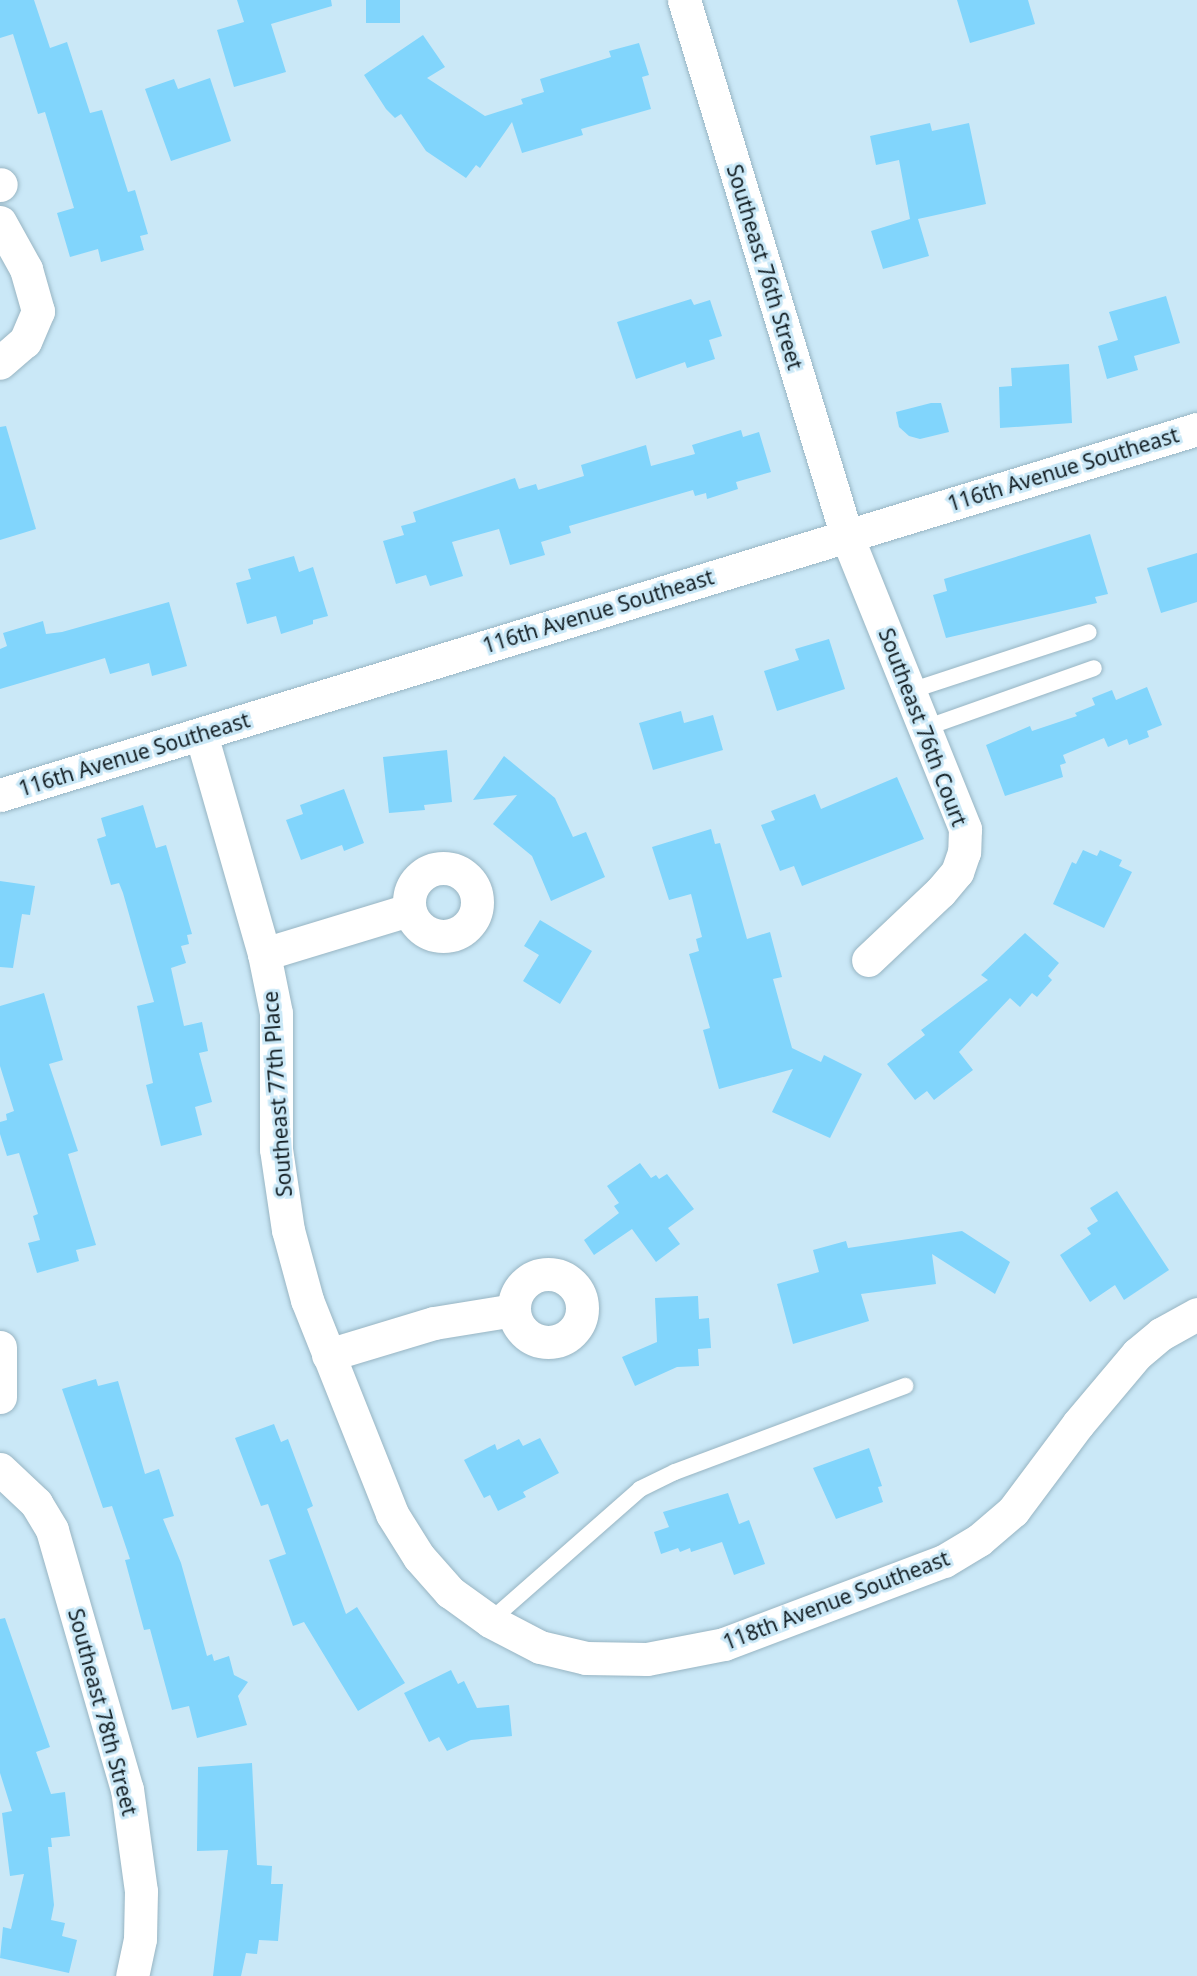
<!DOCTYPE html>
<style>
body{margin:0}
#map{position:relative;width:1197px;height:1976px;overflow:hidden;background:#cae8f7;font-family:"Noto Sans",sans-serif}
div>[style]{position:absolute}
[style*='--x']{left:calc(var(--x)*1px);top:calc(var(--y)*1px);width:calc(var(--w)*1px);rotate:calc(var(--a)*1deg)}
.building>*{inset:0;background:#81d5fc;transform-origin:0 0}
.roads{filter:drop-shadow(0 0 2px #98b5c3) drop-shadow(0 0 2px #98b5c3)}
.service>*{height:16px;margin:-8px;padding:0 8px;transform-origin:8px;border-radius:8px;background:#fff}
.minor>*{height:33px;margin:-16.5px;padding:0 16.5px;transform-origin:16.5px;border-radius:16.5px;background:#fff}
.minor>.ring{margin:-16.5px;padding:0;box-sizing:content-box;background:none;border:33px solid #fff;border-radius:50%}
.tertiary>*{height:33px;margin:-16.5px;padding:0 16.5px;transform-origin:16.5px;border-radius:16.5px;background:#fff}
span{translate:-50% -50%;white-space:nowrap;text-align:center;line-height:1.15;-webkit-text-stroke:6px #cae8f7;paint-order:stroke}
.street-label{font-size:21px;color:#121d22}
</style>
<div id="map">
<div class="building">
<i style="clip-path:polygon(0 0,34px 0,50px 48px,67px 42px,90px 113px,102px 110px,128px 192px,135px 190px,148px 234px,140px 236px,144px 250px,101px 262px,98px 249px,70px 257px,57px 213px,74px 208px,45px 112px,38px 114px,13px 34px,0 38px)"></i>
<i style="clip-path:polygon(237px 0,331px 0,332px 6px,271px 24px,286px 72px,234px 87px,217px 30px,244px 22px)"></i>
<i style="left:366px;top:0;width:34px;height:23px"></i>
<i style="clip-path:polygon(957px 0,1028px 0,1035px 24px,970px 43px)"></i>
<i style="clip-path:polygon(423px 35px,445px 67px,427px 78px,485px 116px,523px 104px,521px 99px,544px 92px,540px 79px,611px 57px,609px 51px,639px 43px,649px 75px,642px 77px,651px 109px,581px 129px,583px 135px,522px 153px,512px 122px,480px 168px,476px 165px,466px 178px,426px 151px,401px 114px,395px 118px,386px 109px,364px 75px)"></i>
<i style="clip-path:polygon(210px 78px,231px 141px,171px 161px,145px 89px,174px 79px,178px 89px)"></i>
<i style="clip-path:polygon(930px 123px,932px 131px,969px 123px,986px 204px,918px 219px,929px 256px,883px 269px,871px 231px,910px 219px,899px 160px,876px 165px,870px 136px)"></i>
<i style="clip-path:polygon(1166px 296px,1180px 343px,1134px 356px,1138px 370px,1107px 379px,1098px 346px,1118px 340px,1109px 312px)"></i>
<i style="clip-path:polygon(691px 299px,694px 305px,710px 300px,722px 336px,709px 340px,715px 359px,687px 368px,685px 362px,636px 379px,617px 322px)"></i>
<i style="clip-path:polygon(1069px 364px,1072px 423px,1000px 428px,999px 387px,1012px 386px,1011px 368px)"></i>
<i style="clip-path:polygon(931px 403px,941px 403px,949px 432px,920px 439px,909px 436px,899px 427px,896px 412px)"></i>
<i style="clip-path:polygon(6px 426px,36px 529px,0 540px,0 427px)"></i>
<i style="clip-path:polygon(741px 430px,743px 437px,759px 432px,771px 472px,736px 482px,738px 489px,707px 499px,706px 493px,695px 496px,693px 490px,569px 526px,571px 533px,541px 542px,545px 555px,510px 565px,499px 529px,452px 542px,463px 576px,430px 586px,426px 575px,396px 584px,383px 541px,404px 535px,401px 526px,416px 522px,413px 512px,515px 478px,519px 489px,536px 484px,538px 490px,584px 476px,581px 465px,646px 445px,651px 466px,695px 454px,692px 445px)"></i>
<i style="clip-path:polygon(1090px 534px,1108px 594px,1095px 597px,1097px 603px,946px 638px,933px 595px,947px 591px,944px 579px)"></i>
<i style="clip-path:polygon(1197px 553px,1197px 602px,1161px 613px,1147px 568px)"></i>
<i style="clip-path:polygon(294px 556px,299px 572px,313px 567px,328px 616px,313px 620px,313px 624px,281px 634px,276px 616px,247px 624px,236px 583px,251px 579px,248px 569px)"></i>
<i style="clip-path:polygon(169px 602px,187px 666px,152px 676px,149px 663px,110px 674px,105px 658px,0 689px,0 649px,7px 646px,3px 633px,43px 621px,46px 634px,62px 632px)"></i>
<i style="clip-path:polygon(829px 639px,845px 689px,777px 711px,764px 671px,799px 660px,795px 649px)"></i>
<i style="clip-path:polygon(1147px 687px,1162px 725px,1147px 731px,1149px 737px,1129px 745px,1127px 739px,1108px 747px,1104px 738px,1063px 755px,1066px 763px,1060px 765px,1063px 777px,1005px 796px,986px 745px,1030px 726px,1032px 731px,1077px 716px,1075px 713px,1095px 705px,1092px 698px,1112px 690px,1116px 700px)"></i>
<i style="clip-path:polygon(681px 711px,684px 723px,713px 715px,723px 750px,653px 770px,639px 723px)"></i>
<i style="clip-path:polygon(447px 750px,452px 802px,424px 805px,425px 810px,389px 813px,383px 757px)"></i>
<i style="clip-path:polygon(504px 756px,555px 798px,573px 837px,586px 832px,605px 877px,551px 901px,532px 856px,493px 824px,517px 795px,473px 800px)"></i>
<i style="clip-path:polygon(897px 777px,924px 839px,802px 886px,794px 866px,780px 871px,761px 825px,775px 820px,771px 811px,815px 794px,821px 809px)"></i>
<i style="clip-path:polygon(344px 789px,364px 843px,344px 851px,342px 845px,301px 860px,286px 820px,303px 814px,300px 805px)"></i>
<i style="clip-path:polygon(143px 805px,156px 848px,166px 845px,192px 934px,187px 935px,189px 944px,181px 946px,186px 963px,171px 968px,184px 1026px,202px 1022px,208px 1051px,199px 1053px,212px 1102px,195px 1107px,202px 1135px,161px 1146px,146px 1085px,153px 1083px,137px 1006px,154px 1002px,123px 893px,119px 883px,111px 885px,97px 839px,106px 836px,101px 818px)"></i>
<i style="clip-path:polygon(711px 829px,715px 844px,720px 843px,747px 939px,770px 932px,782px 977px,773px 979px,792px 1048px,821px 1062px,824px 1055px,862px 1074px,830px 1138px,772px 1112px,793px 1069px,719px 1089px,703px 1030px,710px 1028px,689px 954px,699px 951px,696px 939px,702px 937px,691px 894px,669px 900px,652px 847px)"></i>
<i style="clip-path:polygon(1083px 850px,1097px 856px,1100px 850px,1122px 860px,1119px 866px,1132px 872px,1104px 928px,1053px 904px,1072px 862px,1076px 864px)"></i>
<i style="clip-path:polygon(0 881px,35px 886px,30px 915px,22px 914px,13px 968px,0 967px)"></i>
<i style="clip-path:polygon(540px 920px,592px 951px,560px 1004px,523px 981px,539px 955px,524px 946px)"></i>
<i style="clip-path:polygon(1025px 933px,1059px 963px,1048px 976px,1052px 980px,1037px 997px,1032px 993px,1020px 1007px,1010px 998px,959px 1052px,973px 1070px,934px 1100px,927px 1091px,915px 1100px,887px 1064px,925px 1035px,921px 1030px,988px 980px,981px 975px)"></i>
<i style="clip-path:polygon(44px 993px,63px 1060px,49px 1064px,78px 1151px,68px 1154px,96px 1245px,76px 1250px,79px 1261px,37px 1273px,28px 1243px,40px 1240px,33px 1216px,38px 1214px,19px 1153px,7px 1156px,0 1134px,0 1122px,7px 1120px,6px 1114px,14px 1111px,0 1066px,0 1006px)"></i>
<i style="clip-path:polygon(640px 1163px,651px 1178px,656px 1175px,659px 1179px,667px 1174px,694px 1209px,668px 1228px,680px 1244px,656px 1262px,632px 1229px,594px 1255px,584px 1240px,619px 1213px,614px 1206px,619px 1203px,607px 1186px)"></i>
<i style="clip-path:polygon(1117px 1191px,1169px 1270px,1124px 1300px,1115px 1285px,1090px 1302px,1060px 1255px,1091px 1234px,1087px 1228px,1098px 1221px,1090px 1208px)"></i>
<i style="clip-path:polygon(962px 1231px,1010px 1262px,995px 1294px,932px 1254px,936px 1284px,861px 1294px,869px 1321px,793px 1344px,777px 1284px,819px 1272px,813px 1250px,846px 1241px,848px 1248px)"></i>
<i style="clip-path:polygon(698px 1296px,699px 1319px,709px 1318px,711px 1348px,698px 1349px,699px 1366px,677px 1367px,635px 1386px,622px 1357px,657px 1342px,655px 1298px)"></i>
<i style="clip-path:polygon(96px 1379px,98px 1386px,118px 1381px,145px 1474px,159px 1469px,174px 1516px,163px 1519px,181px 1563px,207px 1656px,212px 1654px,214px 1661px,229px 1656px,234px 1675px,248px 1682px,238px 1696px,247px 1725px,197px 1738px,189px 1706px,172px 1710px,150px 1629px,144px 1630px,125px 1560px,130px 1559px,112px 1506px,103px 1508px,62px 1389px)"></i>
<i style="clip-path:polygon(274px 1424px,281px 1442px,288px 1439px,313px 1506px,307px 1509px,346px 1614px,357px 1607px,405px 1683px,358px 1711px,304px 1622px,293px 1626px,269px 1560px,286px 1554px,268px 1504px,261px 1506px,235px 1438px)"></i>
<i style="clip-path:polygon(540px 1438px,559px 1473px,523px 1492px,526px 1497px,498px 1511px,490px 1495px,484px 1498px,464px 1460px,495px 1444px,497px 1450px,519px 1439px,523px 1446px)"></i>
<i style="clip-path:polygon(869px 1448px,882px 1486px,878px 1487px,883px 1502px,836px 1519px,813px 1468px)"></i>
<i style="clip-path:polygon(728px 1493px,739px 1524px,749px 1520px,765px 1564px,734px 1575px,722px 1542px,691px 1552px,690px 1548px,680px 1552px,678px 1548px,661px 1554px,654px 1532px,669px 1527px,663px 1512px)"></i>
<i style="clip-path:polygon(5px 1618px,50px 1747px,36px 1752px,51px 1794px,65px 1792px,70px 1836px,51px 1838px,52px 1847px,48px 1847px,54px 1905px,51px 1920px,65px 1923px,62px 1936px,77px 1940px,69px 1973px,0 1958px,3px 1927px,11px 1929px,24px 1874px,10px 1876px,2px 1813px,12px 1811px,0 1773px,0 1619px)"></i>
<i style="clip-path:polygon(451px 1670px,458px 1684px,464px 1681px,477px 1708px,509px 1705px,512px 1736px,471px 1740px,447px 1751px,439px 1737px,429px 1742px,404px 1693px)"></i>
<i style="clip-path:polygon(252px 1763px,257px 1865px,272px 1866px,271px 1884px,283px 1884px,278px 1941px,259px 1940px,257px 1954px,246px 1953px,241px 1976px,213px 1976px,228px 1850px,197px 1851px,198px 1767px)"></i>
</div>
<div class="roads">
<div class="service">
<i style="--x:910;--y:691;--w:188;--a:-18.2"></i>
<i style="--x:925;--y:728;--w:179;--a:-19.5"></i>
<i style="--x:490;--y:1621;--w:200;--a:-41.3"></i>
<i style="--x:640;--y:1489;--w:39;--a:-26"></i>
<i style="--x:675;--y:1472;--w:246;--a:-20.5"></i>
</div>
<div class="minor">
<i style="--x:0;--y:185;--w:1;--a:-45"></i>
<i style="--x:0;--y:222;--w:54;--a:61"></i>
<i style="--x:26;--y:269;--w:44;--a:74.1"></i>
<i style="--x:38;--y:311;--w:33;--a:113"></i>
<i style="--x:25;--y:341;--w:33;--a:139"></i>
<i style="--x:846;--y:534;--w:318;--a:68"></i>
<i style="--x:965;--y:829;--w:23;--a:92"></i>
<i style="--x:964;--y:852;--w:21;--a:109"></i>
<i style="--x:957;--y:872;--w:26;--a:130"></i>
<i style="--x:940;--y:892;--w:99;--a:136.6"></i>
<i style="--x:201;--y:734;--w:229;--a:74"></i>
<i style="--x:264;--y:954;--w:60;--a:78.5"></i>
<i style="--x:276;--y:1013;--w:136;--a:90"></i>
<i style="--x:276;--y:1149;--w:82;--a:81.6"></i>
<i style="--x:288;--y:1230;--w:73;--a:74.8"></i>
<i style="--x:307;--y:1300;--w:230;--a:68.3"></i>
<i style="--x:392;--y:1514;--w:51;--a:57.9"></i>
<i style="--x:419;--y:1557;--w:47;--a:48.5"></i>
<i style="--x:450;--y:1592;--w:49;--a:35.9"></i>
<i style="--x:490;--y:1621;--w:56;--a:27.5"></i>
<i style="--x:540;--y:1647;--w:47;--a:13.4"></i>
<i style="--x:586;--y:1658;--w:61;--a:0.9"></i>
<i style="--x:647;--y:1659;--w:78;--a:-11"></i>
<i style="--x:724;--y:1644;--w:235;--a:-20.7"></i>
<i style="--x:944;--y:1561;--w:41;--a:-31"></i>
<i style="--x:979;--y:1540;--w:45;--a:-40.5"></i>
<i style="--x:1013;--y:1511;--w:109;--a:-53.2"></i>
<i style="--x:1078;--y:1424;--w:92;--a:-49.9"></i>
<i style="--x:1137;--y:1354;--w:31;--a:-40"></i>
<i style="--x:1161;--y:1334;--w:41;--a:-29.1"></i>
<i class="ring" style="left:409px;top:868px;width:35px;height:35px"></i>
<i style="--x:264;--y:954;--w:152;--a:-16.9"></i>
<i class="ring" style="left:514px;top:1274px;width:35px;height:35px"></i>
<i style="--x:0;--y:1347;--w:50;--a:90"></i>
<i style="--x:328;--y:1355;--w:111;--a:-16.8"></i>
<i style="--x:434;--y:1323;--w:81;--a:-9.2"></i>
<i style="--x:0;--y:1469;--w:50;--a:43.4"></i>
<i style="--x:36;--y:1503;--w:31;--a:59"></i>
<i style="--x:52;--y:1530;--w:270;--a:73.9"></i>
<i style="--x:127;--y:1789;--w:103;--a:82.2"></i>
<i style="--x:141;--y:1891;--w:48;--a:91.2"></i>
<i style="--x:140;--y:1939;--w:38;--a:102"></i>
</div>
<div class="tertiary">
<i style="--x:684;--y:0;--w:558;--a:73.12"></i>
<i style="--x:0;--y:795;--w:1252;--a:-17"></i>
</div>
</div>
<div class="street-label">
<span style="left:765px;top:267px;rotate:73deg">Southeast 76th Street</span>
<span style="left:1063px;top:469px;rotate:-17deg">116th Avenue Southeast</span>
<span style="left:598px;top:611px;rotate:-17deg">116th Avenue Southeast</span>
<span style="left:923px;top:727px;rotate:69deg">Southeast 76th Court</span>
<span style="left:134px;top:754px;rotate:-17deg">116th Avenue Southeast</span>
<span style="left:277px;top:1094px;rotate:-94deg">Southeast 77th Place</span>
<span style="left:836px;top:1600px;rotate:-21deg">118th Avenue Southeast</span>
<span style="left:103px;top:1712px;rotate:75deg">Southeast 78th Street</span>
</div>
</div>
